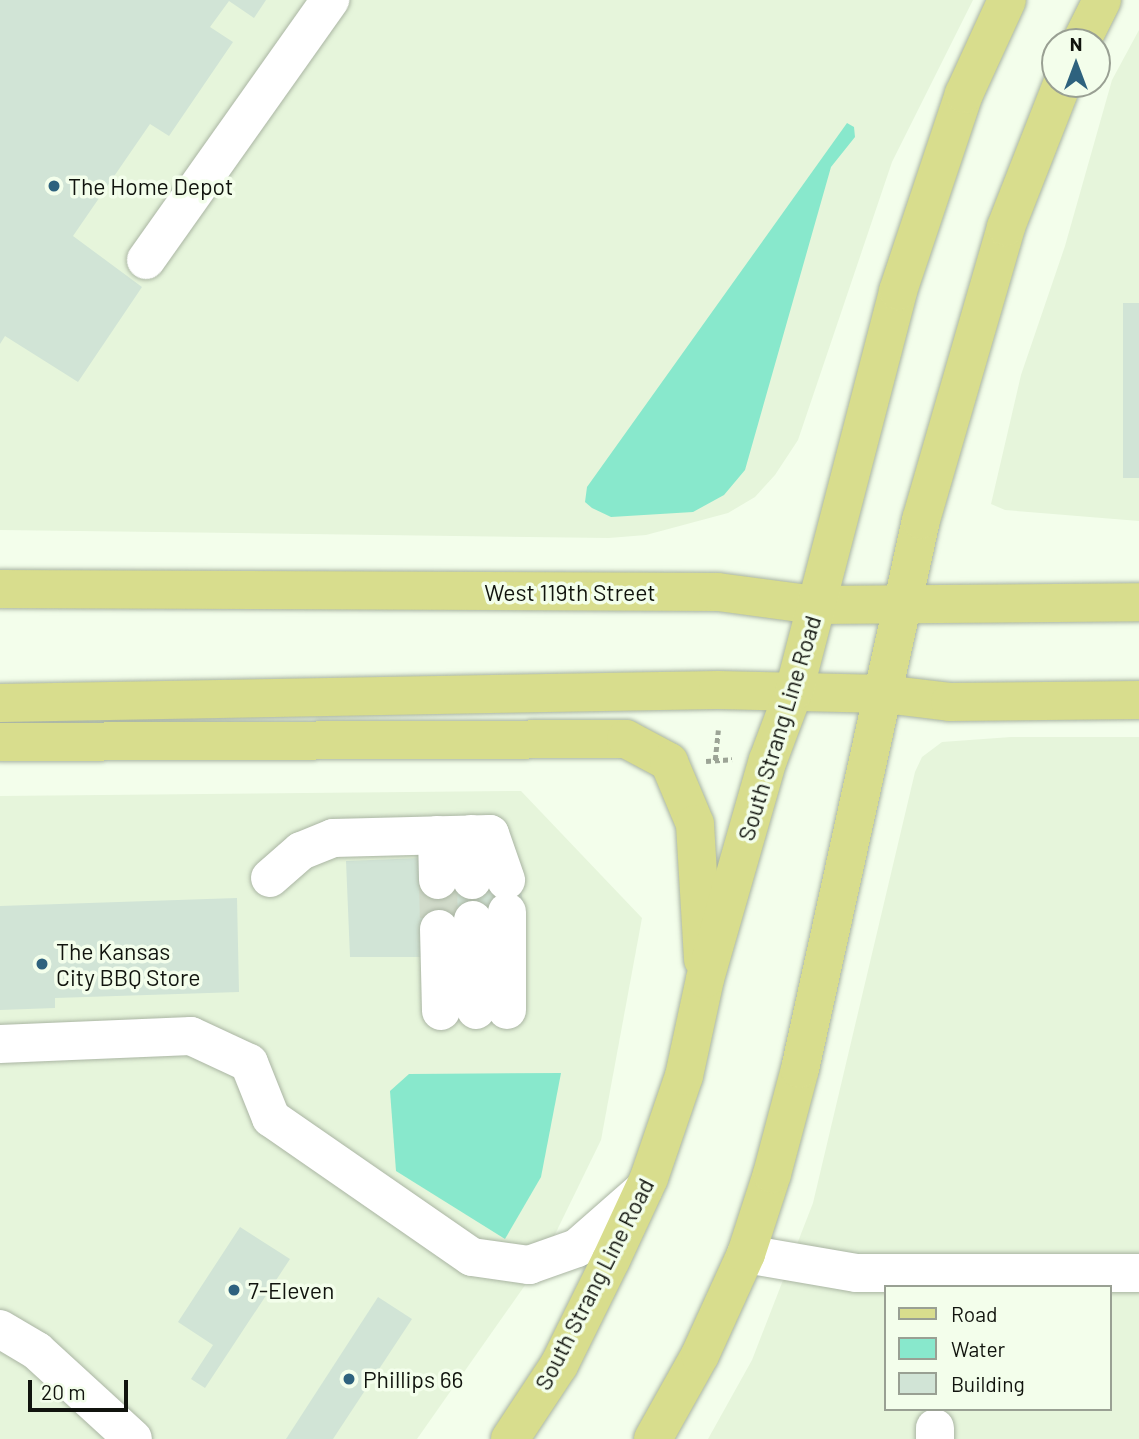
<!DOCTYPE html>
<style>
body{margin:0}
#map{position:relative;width:1139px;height:1439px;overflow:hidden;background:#f3feeb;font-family:Barlow,sans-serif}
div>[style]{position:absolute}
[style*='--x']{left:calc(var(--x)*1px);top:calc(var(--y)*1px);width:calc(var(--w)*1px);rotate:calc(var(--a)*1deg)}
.built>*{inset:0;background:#e6f5db}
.water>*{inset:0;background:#88e8cc}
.building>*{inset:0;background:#d1e4d6;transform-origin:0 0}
.minor-tunnel>*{height:38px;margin-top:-19px;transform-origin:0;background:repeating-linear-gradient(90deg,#d1dbca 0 38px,transparent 0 57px)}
.path>*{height:4.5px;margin-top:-2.25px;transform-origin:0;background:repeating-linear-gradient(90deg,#9ca496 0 5px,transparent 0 8.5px)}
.roads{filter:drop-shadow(0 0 2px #aab5a3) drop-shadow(0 0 2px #aab5a3)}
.minor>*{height:38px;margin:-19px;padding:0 19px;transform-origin:19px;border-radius:19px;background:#fff}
.major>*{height:38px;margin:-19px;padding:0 19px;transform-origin:19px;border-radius:19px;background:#d8dd8d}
.dots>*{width:19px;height:19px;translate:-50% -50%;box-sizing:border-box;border:4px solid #f3feeb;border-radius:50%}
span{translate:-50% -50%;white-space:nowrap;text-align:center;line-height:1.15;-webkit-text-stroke:7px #f3feeb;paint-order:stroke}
.poi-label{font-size:23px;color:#11140e}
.left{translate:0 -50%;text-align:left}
.street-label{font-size:23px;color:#11140e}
.legend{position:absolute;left:884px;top:1285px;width:228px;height:126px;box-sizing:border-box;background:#f3feeb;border:2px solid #99a093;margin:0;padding:9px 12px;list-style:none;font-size:21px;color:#11140e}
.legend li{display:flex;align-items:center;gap:14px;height:35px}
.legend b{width:35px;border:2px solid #99a093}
.north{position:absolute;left:1041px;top:28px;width:70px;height:70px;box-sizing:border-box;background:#f3feeb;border:2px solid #99a093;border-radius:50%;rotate:0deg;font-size:19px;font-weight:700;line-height:28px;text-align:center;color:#11140e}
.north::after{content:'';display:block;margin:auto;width:24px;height:32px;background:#2e627e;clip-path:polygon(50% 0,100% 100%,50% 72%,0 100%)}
.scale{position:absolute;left:28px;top:1380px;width:100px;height:32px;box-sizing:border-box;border:4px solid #11140e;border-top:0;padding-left:9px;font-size:21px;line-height:24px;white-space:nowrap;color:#11140e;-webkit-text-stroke:5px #f3feeb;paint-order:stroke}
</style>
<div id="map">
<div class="built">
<i style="clip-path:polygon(0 0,973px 0,892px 162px,798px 440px,775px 475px,755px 497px,728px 513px,646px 535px,609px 538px,0 530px)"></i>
<i style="clip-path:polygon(1139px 30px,1139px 521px,1005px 510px,991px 504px,1021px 375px,1065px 246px,1112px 80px)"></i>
<i style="clip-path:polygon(evenodd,1011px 737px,1139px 737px,1139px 1439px,708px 1439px,752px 1360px,813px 1203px,915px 772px,922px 757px,942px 742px,1011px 737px,885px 1287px,1109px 1287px,1109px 1409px,885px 1409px,885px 1287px)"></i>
<i style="clip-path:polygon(521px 791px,642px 918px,601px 1140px,542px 1261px,417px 1439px,0 1439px,0 796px)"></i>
</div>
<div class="water">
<i style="clip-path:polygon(847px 123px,854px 127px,855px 137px,831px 167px,745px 470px,724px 495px,693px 512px,611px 517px,592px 508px,585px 502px,587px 487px)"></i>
<i style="clip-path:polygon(561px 1073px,541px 1177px,505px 1239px,396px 1171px,390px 1091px,409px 1074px)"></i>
</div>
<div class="building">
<i style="clip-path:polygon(0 0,266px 0,254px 18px,229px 1px,210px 27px,233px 42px,169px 136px,150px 124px,73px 236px,142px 287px,78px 382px,5px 336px,0 344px)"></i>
<i style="left:1123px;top:303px;width:16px;height:175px"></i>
<i style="clip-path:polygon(421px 858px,519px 880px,524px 907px,424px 957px,350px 957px,346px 861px)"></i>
<i style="clip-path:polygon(237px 898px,239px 992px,55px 998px,55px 1008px,0 1010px,0 906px)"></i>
<i style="clip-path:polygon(240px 1227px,290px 1259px,205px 1388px,191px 1379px,213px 1345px,178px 1322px)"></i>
<i style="clip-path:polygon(378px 1297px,412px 1319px,333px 1439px,286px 1439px)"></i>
</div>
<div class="minor-tunnel">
<i style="--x:438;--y:880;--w:49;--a:88.8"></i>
</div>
<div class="path">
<i style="--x:715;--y:760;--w:30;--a:-84"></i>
<i style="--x:706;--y:761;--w:26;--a:-4"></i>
</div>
<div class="roads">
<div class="minor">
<i style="--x:146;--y:260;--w:319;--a:-54.7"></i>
<i style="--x:471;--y:834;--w:46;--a:88.8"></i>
<i style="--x:437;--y:835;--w:45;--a:88.7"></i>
<i style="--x:270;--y:878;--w:41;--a:-41.1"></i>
<i style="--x:301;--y:851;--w:35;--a:-22"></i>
<i style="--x:333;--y:838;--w:157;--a:-1.5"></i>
<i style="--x:490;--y:834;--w:49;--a:70.8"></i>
<i style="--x:473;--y:920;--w:90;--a:88.1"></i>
<i style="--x:439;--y:929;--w:82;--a:88.6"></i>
<i style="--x:507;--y:1010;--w:98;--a:-90"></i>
<i style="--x:0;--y:1044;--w:191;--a:-2.4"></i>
<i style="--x:191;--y:1036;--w:64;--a:25"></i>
<i style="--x:249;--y:1063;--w:59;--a:68.2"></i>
<i style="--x:271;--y:1118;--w:244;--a:34.7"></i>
<i style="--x:472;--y:1257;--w:58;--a:8"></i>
<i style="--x:529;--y:1265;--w:51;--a:-19.5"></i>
<i style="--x:577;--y:1248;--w:88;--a:-41.3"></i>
<i style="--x:746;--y:1254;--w:112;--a:9.8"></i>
<i style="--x:856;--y:1273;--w:283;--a:0"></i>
<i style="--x:0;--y:1329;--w:43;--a:30.7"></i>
<i style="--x:37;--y:1351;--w:130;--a:42.5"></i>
<i style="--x:935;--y:1439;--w:11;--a:-90"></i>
</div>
<div class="major">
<i style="--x:1081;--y:42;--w:47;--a:-63.4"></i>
<i style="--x:0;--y:589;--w:718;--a:0.24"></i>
<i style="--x:718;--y:592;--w:99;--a:7.6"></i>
<i style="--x:816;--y:605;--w:323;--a:-0.5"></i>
<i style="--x:0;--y:703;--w:718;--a:-1.04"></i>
<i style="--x:718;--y:690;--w:166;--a:1.4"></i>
<i style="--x:884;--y:694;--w:66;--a:6.9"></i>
<i style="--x:950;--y:702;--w:189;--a:-0.6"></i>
<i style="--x:0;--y:742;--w:626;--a:-0.27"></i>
<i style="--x:626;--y:739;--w:49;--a:28.1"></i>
<i style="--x:669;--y:762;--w:67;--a:67.2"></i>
<i style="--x:695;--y:824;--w:136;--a:86.6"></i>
<i style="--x:510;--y:1439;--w:89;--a:-56.5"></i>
<i style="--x:559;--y:1365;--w:117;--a:-63.7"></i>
<i style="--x:611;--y:1260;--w:90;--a:-65.1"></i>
<i style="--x:649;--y:1178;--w:108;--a:-71.1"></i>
<i style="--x:684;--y:1076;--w:99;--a:-77.8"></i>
<i style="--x:705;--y:979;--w:228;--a:-74"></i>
<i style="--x:768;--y:760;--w:74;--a:-69.4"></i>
<i style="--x:794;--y:691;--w:413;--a:-75.4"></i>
<i style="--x:898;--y:291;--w:208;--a:-71.5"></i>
<i style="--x:964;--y:94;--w:103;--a:-65.4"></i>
<i style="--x:653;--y:1439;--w:96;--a:-60.8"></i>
<i style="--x:700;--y:1355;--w:111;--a:-65.5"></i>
<i style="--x:746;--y:1254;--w:84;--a:-72"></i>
<i style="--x:772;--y:1174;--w:109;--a:-75.1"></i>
<i style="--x:800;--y:1069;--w:562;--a:-77.57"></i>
<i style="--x:921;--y:520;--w:305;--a:-73.8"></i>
<i style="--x:1006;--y:227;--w:154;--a:-68.6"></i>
</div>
</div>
<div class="dots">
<i style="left:54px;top:186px;background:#2e627e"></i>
<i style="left:42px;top:964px;background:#2e627e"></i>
<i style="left:234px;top:1290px;background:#2e627e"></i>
<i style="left:349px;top:1379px;background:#2e627e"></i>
</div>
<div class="poi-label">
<span class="left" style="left:68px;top:186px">The Home Depot</span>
<span class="left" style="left:56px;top:964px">The Kansas<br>City BBQ Store</span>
<span class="left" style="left:248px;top:1290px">7-Eleven</span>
<span class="left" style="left:363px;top:1379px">Phillips 66</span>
</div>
<div class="street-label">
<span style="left:570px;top:592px">West 119th Street</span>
<span style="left:779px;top:728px;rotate:-73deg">South Strang Line Road</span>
<span style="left:594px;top:1284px;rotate:-63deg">South Strang Line Road</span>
</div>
<ul class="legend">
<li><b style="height:9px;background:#d8dd8d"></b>Road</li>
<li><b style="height:19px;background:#88e8cc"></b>Water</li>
<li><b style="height:19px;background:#d1e4d6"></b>Building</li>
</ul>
<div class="north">N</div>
<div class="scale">20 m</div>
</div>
